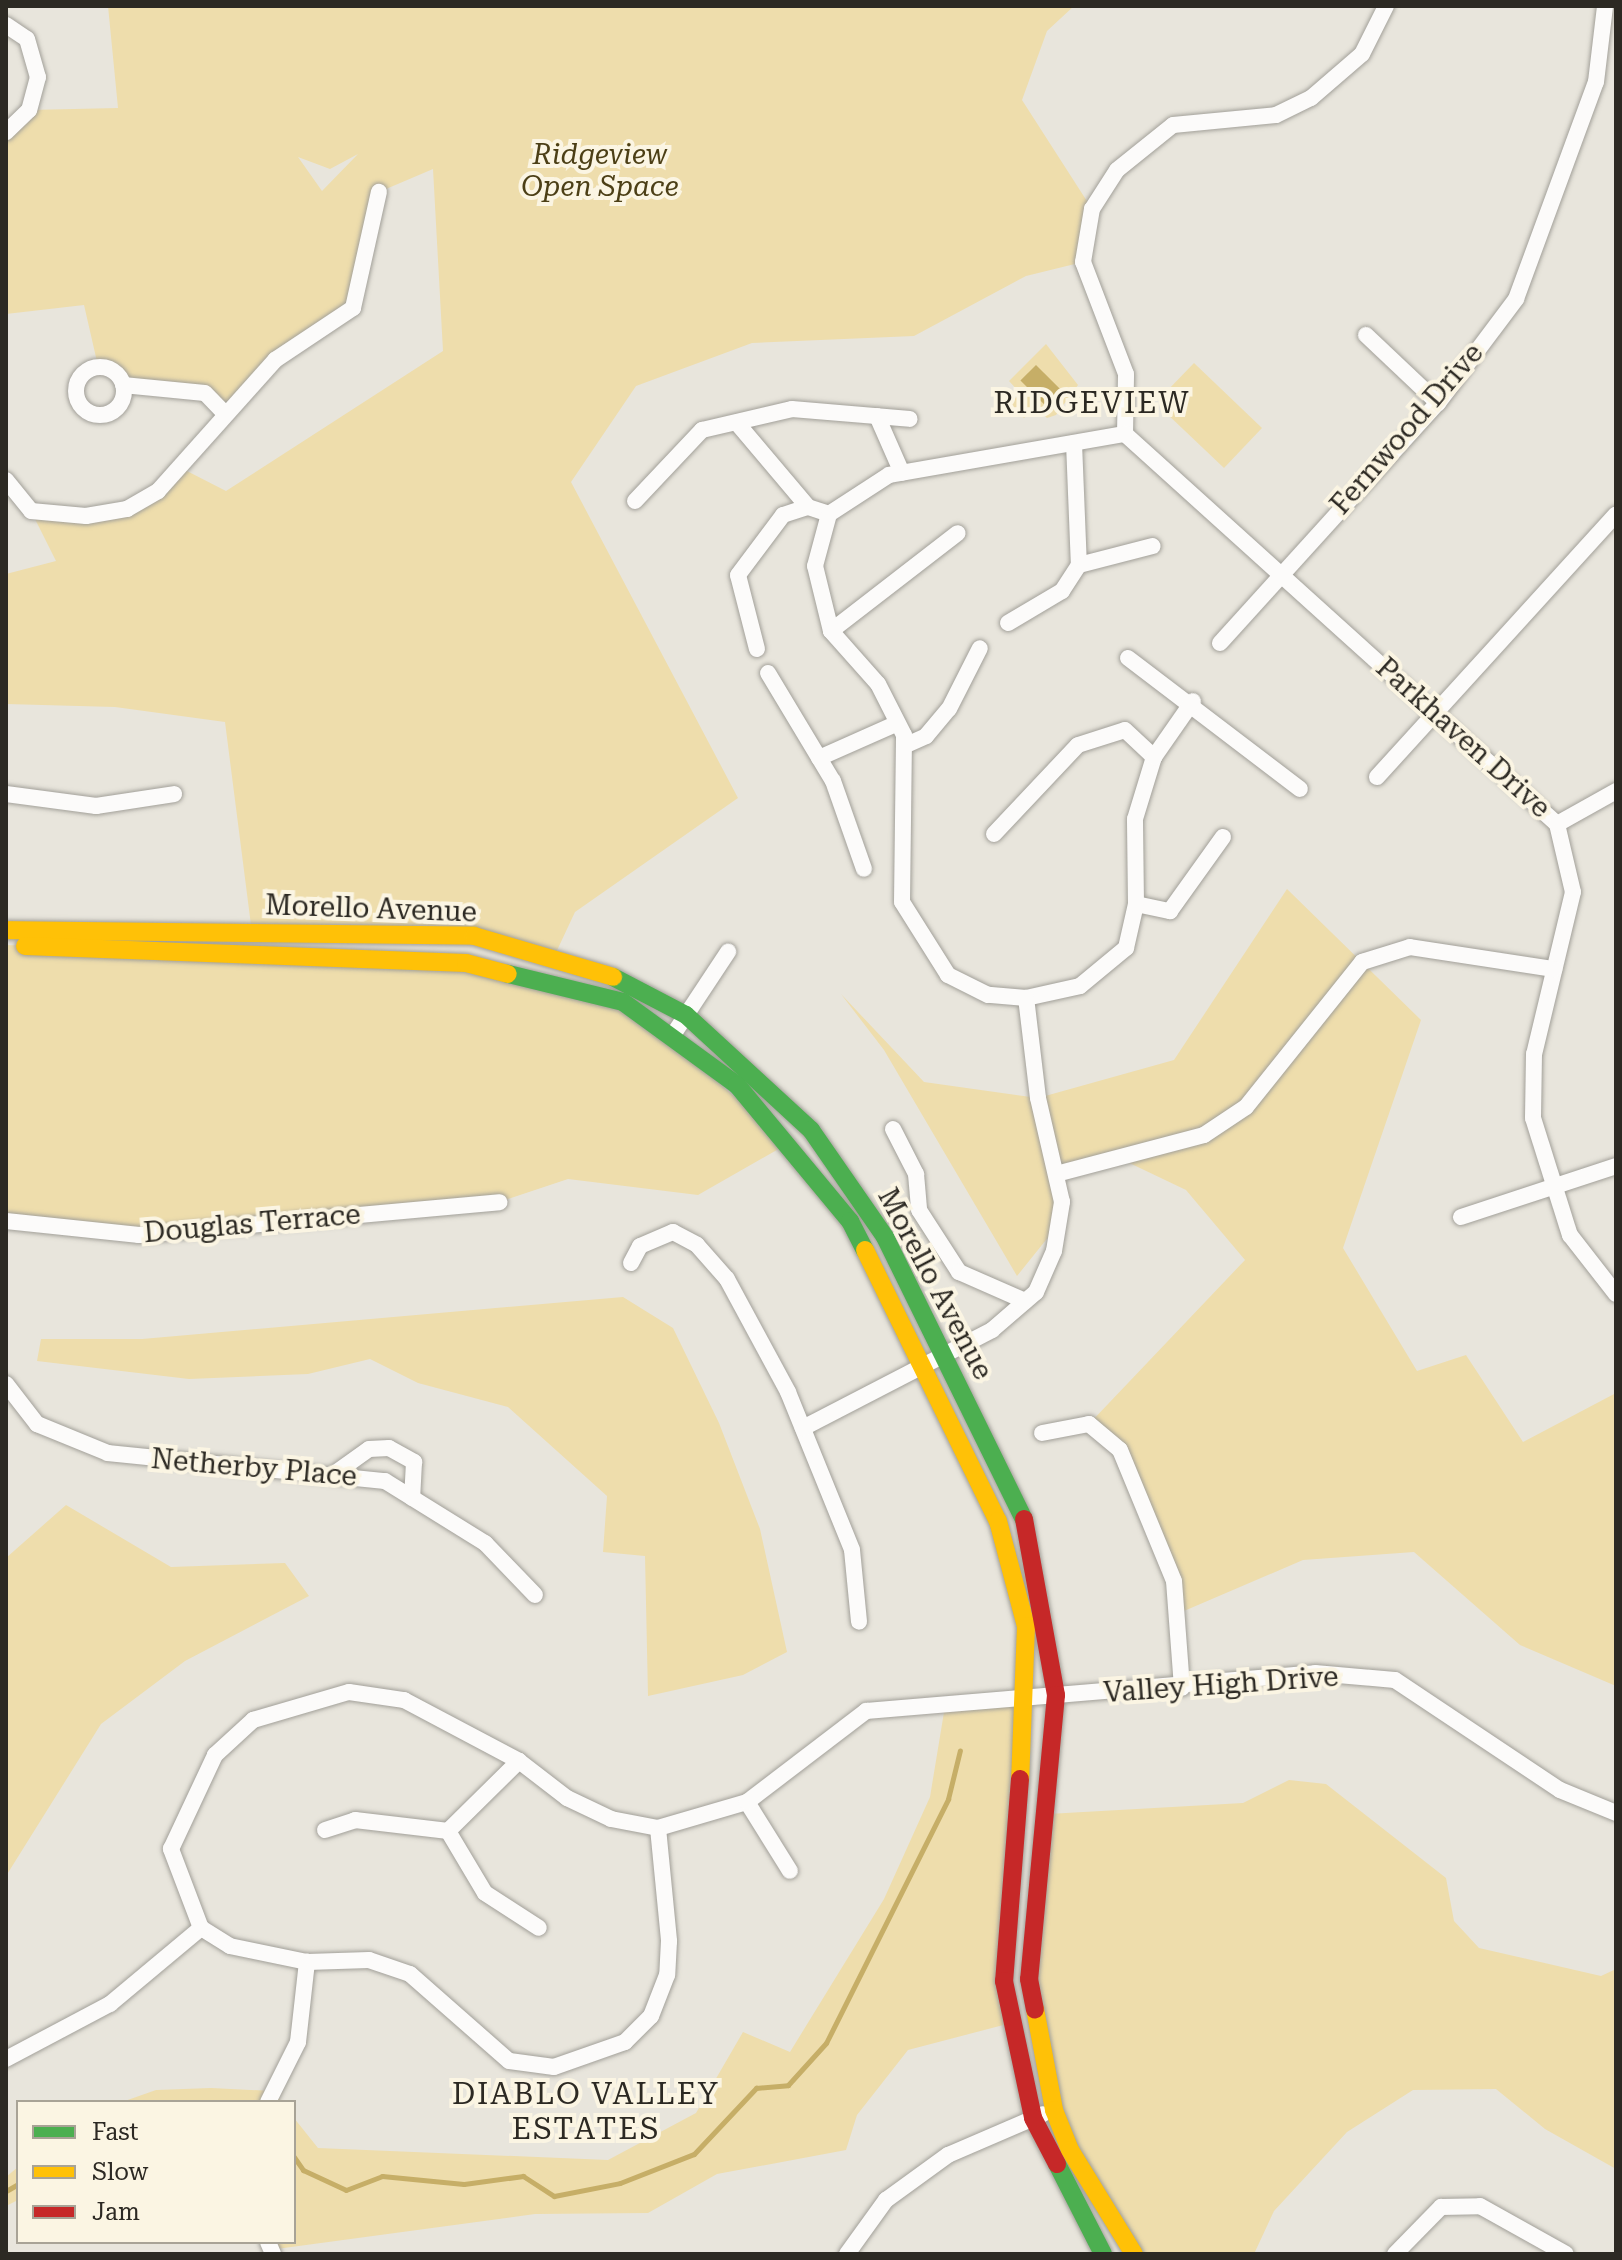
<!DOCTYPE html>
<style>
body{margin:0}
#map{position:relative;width:1622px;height:2260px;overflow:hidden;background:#e8e5dc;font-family:"Roboto Serif",serif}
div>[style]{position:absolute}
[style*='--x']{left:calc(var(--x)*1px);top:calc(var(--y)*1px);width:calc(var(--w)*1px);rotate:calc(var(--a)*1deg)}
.green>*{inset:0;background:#eeddac}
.water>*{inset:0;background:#c6ae67;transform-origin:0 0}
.stream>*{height:5px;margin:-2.5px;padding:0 2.5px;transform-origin:2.5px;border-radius:2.5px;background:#c6ae67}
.roads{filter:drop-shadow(0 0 2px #a2a099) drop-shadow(0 0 2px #a2a099)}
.street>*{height:16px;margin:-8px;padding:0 8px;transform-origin:8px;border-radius:8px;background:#fcfbfa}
.street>.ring{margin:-8px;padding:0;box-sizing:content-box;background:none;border:16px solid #fcfbfa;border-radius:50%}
.fast>*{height:18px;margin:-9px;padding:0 9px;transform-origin:9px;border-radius:9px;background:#4caf50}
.slow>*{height:18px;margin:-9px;padding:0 9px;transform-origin:9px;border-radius:9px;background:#ffc107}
.jam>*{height:18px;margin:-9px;padding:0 9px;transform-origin:9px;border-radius:9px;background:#c62828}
span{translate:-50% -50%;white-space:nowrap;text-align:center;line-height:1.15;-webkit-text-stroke:8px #fbf5e3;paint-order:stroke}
.park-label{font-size:28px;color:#4c3f16;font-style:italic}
.street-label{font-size:28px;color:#2c2923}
.neighbourhood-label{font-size:30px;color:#2c2923;letter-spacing:2px}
.frame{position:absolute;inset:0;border:8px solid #2c2923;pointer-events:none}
.legend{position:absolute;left:16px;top:2100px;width:280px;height:144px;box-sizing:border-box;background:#fbf5e3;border:2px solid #a8a396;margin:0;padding:10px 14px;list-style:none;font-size:24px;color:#2c2923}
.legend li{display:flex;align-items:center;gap:16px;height:40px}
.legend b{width:40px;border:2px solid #a8a396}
</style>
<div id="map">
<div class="green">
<i style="clip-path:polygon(evenodd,108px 6px,1074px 6px,1047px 31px,1022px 100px,1092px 209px,1083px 262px,1026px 276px,914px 336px,752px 343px,636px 386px,571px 482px,738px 798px,575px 912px,553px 959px,474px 936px,252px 933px,225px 722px,115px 707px,6px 704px,6px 574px,56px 561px,31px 511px,127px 509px,183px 469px,226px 491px,443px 351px,433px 169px,379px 192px,353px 308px,275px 360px,224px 413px,205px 393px,123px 385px,98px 366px,84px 305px,6px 314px,6px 132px,29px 110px,118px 108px,108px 6px,358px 154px,322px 191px,298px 157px,330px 169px,358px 154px)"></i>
<i style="clip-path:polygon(1046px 344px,1078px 385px,1056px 415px,1047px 418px,1035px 407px,1024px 418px,1010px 404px,1020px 393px,1009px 381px)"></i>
<i style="clip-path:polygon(1194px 363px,1262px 428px,1224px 468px,1164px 411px,1163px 395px)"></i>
<i style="clip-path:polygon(1287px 889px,1421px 1020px,1343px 1248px,1417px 1371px,1466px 1355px,1523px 1442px,1616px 1393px,1616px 1686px,1520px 1645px,1414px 1552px,1303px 1560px,1177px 1614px,1174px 1581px,1120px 1450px,1089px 1424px,1245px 1260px,1186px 1190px,1119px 1158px,1060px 1173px,1058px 1225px,1017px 1276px,884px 1050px,841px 994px,924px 1082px,1038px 1098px,1174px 1060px)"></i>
<i style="clip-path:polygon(6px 945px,466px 963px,623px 1002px,789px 1143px,698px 1195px,568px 1179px,499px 1202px,139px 1235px,6px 1221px)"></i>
<i style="clip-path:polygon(623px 1297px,673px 1328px,719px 1423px,760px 1529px,787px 1652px,743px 1675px,648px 1696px,645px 1556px,603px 1552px,607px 1496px,508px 1407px,418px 1383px,370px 1359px,308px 1374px,189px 1379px,37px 1361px,41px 1339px,142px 1339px)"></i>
<i style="clip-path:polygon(66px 1505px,171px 1567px,285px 1563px,309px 1596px,185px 1661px,101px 1724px,6px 1876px,6px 1558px)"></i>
<i style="clip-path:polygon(1027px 1696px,1011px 2023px,908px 2050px,857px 2115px,846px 2150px,717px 2174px,648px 2213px,535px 2214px,269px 2250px,268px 2242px,294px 2242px,294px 2118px,318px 2148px,608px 2160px,696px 2113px,743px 2032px,790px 2052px,884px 1899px,930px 1797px,946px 1700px)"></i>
<i style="clip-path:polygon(1289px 1780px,1326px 1784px,1446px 1878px,1454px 1921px,1479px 1948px,1601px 1976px,1616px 1969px,1616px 2169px,1545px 2129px,1496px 2089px,1413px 2090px,1347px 2132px,1274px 2211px,1254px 2254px,1134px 2254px,1070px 2150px,1029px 1979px,1048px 1814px,1243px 1803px)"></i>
<i style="clip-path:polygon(211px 2088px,273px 2091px,282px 2102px,122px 2102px,156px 2090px)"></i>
<i style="clip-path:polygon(18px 2167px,18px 2200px,6px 2206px,6px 2177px)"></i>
</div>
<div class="water">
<i style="left:1036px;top:365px;width:38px;height:22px;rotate:45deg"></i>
</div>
<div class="stream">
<i style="--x:294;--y:2157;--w:16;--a:55"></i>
<i style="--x:303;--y:2170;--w:47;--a:24.9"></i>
<i style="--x:346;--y:2190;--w:39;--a:-21"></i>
<i style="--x:382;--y:2176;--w:82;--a:5.6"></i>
<i style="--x:464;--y:2184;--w:60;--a:-7.7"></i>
<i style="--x:523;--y:2176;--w:37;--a:33"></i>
<i style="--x:554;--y:2196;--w:67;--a:-11.1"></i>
<i style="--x:620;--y:2183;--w:79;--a:-21.4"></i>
<i style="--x:694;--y:2154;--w:91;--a:-46.8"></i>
<i style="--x:756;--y:2088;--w:32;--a:-5"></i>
<i style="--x:788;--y:2085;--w:57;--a:-47.9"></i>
<i style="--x:826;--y:2043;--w:273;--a:-63.4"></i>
<i style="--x:948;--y:1799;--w:50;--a:-76.2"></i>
<i style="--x:6;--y:2191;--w:14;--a:-30"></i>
</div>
<div class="roads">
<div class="street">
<i style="--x:6;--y:25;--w:25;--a:34"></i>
<i style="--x:27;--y:39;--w:40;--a:74"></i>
<i style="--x:38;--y:77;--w:34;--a:105"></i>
<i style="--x:29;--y:110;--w:32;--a:136"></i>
<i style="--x:1366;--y:335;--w:99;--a:43.4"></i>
<i class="ring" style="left:76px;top:367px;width:32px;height:32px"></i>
<i style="--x:123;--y:385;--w:82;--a:5.6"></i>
<i style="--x:205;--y:393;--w:28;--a:46"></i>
<i style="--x:877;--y:416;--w:62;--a:66.3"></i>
<i style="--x:737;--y:423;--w:110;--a:49.8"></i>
<i style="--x:1125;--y:434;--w:582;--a:42.08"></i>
<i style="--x:1557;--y:824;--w:70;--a:76.8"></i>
<i style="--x:1573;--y:892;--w:167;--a:103.5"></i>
<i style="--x:1534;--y:1054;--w:64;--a:90.9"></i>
<i style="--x:1533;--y:1118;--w:123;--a:72.5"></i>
<i style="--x:1570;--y:1235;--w:75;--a:52.1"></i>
<i style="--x:1125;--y:434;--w:60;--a:-89"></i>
<i style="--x:1126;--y:374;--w:120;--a:-111"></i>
<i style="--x:1083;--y:262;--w:54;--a:-80.4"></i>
<i style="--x:1092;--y:209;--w:46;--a:-57.3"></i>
<i style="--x:1117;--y:170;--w:72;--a:-38.8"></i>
<i style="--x:1173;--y:125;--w:103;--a:-5.5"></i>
<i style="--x:1276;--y:115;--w:39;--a:-26"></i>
<i style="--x:1311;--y:98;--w:67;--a:-40.8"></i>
<i style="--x:1362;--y:54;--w:54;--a:-63.4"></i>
<i style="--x:1074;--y:443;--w:122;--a:87.7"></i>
<i style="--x:6;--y:480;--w:40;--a:51"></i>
<i style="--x:31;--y:511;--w:55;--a:5.2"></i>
<i style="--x:86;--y:516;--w:42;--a:-9.7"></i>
<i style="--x:127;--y:509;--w:36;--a:-30"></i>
<i style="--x:158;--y:491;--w:176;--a:-48.2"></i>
<i style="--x:275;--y:360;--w:94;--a:-33.7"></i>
<i style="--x:353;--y:308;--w:119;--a:-77.4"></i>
<i style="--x:635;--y:501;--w:98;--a:-46.7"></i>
<i style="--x:702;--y:430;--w:92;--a:-13.1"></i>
<i style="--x:792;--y:409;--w:118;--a:4.8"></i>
<i style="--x:1008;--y:623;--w:63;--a:-30.7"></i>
<i style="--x:1062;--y:591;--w:31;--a:-57"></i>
<i style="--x:1079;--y:565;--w:76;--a:-14.4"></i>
<i style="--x:831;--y:631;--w:160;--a:-37.7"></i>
<i style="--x:1220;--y:643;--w:324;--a:-47.8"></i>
<i style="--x:1438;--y:403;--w:130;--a:-53.1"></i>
<i style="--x:1516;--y:299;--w:231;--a:-69.8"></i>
<i style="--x:1596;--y:82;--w:77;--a:-83.2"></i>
<i style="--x:757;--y:649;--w:76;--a:-104.4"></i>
<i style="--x:738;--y:575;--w:75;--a:-53.1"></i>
<i style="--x:783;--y:515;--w:26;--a:-18"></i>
<i style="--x:808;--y:507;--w:22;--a:18"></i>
<i style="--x:1128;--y:658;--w:216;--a:37.3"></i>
<i style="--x:768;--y:673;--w:126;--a:59"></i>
<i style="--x:833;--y:781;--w:93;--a:70.6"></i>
<i style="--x:904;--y:746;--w:24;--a:-24"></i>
<i style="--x:926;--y:736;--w:35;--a:-50"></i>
<i style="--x:949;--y:709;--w:68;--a:-63.1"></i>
<i style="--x:819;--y:758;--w:86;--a:-23.9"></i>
<i style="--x:1377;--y:777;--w:355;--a:-47.7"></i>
<i style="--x:6;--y:794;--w:91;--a:7.6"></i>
<i style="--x:96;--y:806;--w:79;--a:-8.7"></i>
<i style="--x:1557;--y:824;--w:68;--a:-29.2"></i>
<i style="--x:994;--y:834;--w:122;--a:-46.7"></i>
<i style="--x:1078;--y:745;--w:49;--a:-17.7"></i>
<i style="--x:1125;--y:730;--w:40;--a:43"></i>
<i style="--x:1136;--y:904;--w:35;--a:12"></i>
<i style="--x:1170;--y:911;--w:91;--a:-54.4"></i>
<i style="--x:1026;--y:998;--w:55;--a:-12.5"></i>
<i style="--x:1080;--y:986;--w:60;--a:-39.6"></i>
<i style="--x:1126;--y:948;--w:45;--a:-77.2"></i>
<i style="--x:1136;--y:904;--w:85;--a:-90.7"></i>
<i style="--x:1135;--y:819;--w:65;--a:-73"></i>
<i style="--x:1154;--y:757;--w:68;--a:-55.1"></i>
<i style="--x:673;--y:1035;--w:100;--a:-56.5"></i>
<i style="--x:893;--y:1129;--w:51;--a:62.9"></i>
<i style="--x:916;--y:1174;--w:36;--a:85"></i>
<i style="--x:919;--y:1210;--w:74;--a:57.2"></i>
<i style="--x:959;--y:1272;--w:72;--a:23.7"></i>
<i style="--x:1060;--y:1173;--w:149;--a:-14.8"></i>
<i style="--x:1204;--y:1135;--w:50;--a:-33.7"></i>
<i style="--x:1246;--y:1107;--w:186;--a:-51.3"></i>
<i style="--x:1362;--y:962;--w:50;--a:-17.4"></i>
<i style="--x:1410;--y:947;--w:146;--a:8.7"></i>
<i style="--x:1461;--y:1217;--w:163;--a:-18.2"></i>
<i style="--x:6;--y:1221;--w:134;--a:6"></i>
<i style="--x:139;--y:1235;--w:362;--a:-5.2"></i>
<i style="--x:631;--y:1263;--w:19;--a:-62"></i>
<i style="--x:640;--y:1246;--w:36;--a:-23"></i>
<i style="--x:673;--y:1232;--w:27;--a:28"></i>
<i style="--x:697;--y:1245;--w:45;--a:48.6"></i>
<i style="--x:727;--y:1279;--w:128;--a:61.6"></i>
<i style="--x:788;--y:1392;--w:170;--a:67.9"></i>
<i style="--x:852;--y:1550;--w:72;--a:84.4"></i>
<i style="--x:6;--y:1384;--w:51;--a:52.2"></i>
<i style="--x:37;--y:1424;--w:77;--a:22.2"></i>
<i style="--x:108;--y:1453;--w:278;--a:5.8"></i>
<i style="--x:385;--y:1481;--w:118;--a:31.8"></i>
<i style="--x:485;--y:1543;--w:72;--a:46.1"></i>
<i style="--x:803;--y:1428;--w:213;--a:-27.4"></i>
<i style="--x:992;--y:1330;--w:58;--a:-40.8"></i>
<i style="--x:1036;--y:1292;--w:45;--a:-66.3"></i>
<i style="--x:1054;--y:1251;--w:50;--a:-80.7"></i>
<i style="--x:1062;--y:1202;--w:107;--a:-103"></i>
<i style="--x:1038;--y:1098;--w:101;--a:-96.8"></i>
<i style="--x:1026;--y:998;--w:38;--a:-175"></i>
<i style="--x:988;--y:995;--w:45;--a:-153.4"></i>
<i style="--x:948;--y:975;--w:86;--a:-122.2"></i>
<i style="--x:902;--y:902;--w:167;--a:-89.3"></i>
<i style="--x:904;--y:735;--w:57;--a:-117"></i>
<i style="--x:878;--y:684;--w:71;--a:-131.6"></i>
<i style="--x:831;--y:631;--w:67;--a:-103.8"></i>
<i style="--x:815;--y:566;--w:54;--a:-74.9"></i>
<i style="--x:829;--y:514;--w:72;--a:-33"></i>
<i style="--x:889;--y:475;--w:240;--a:-9.9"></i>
<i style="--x:1042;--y:1433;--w:48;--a:-10.8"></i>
<i style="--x:1089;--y:1424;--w:40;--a:40"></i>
<i style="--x:1120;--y:1450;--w:142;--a:67.6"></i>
<i style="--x:1174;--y:1581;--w:107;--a:85.7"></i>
<i style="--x:334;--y:1474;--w:43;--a:-35.5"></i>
<i style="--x:369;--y:1449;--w:20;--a:-3"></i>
<i style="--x:389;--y:1448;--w:29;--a:29"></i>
<i style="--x:414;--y:1462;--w:36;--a:93"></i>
<i style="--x:747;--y:1802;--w:81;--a:58.1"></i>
<i style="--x:658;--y:1828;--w:114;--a:84.4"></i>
<i style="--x:669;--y:1941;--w:34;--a:93"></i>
<i style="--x:667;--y:1975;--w:44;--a:111.3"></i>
<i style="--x:651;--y:2016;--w:37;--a:135"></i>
<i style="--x:625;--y:2042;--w:75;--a:160.6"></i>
<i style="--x:554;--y:2067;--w:45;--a:-172.4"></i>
<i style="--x:509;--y:2061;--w:132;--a:-138.7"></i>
<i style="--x:410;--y:1974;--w:43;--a:-161.1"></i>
<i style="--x:369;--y:1960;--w:62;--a:178.2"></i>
<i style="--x:307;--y:1962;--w:79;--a:-168.3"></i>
<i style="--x:230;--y:1946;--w:34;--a:-148"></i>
<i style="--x:201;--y:1928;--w:85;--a:-110.8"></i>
<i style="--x:171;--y:1849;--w:104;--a:-64.9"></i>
<i style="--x:215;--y:1755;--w:52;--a:-42.6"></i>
<i style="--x:253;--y:1720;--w:100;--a:-16.3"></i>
<i style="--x:349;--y:1692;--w:56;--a:8.3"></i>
<i style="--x:404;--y:1700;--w:130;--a:27.9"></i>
<i style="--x:519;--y:1761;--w:61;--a:37.6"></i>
<i style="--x:567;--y:1798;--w:49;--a:25.5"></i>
<i style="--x:611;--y:1819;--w:48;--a:10.8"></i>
<i style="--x:658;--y:1828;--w:93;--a:-16.3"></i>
<i style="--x:747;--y:1802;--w:150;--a:-37.4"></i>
<i style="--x:866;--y:1711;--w:451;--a:-4.8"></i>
<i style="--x:1315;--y:1673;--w:80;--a:5"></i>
<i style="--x:1395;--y:1680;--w:198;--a:33.7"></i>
<i style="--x:1560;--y:1790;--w:61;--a:22.3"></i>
<i style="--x:325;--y:1830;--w:32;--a:-18"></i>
<i style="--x:355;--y:1820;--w:94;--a:6.7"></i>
<i style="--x:448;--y:1831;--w:100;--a:-44.6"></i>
<i style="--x:448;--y:1831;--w:72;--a:59.2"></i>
<i style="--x:485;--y:1893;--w:64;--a:32.9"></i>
<i style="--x:6;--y:2059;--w:118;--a:-27.9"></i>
<i style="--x:110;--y:2004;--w:119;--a:-39.9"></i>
<i style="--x:268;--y:2102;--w:67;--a:-63.4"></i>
<i style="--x:298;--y:2042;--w:81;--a:-83.6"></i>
<i style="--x:268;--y:2242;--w:13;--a:67"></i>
<i style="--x:847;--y:2254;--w:67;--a:-54.2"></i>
<i style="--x:886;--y:2200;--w:77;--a:-36"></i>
<i style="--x:948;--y:2155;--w:103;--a:-23.3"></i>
<i style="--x:1395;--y:2254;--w:66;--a:-45.6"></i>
<i style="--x:1441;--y:2207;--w:39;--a:-1"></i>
<i style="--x:1480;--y:2206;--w:98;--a:29.2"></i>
</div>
<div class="fast">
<i style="--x:508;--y:974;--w:118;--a:13.7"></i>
<i style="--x:623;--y:1002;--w:141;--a:36.1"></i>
<i style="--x:737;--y:1085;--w:177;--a:50.3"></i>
<i style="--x:850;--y:1221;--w:33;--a:63"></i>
<i style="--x:613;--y:977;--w:82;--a:27.5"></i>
<i style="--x:686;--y:1015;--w:170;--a:42.6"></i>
<i style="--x:811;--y:1130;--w:130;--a:55.3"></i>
<i style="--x:885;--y:1237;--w:314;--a:63.8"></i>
<i style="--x:1057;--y:2164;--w:101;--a:62.9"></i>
</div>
<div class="slow">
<i style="--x:6;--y:930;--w:468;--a:0.7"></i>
<i style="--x:474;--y:936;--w:145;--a:16.4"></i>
<i style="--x:25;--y:946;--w:441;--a:2.2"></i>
<i style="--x:466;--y:963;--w:43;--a:14.7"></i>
<i style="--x:865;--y:1250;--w:302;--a:63.9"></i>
<i style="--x:998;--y:1521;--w:109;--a:75.1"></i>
<i style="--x:1026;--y:1626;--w:153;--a:92.2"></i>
<i style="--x:1035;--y:2009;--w:103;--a:79.3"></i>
<i style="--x:1054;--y:2110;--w:43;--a:68.2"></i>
<i style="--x:1070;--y:2150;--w:122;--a:58.4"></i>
</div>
<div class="jam">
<i style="--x:1024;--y:1519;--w:179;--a:79.7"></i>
<i style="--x:1056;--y:1695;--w:285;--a:95.4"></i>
<i style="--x:1029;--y:1979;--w:31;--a:79"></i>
<i style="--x:1020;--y:1779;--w:203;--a:94.5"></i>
<i style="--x:1004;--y:1981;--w:140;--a:78"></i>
<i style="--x:1033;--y:2118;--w:52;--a:62.4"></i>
</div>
</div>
<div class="park-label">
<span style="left:600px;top:171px">Ridgeview<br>Open Space</span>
</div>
<div class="street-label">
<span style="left:1407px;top:429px;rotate:-49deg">Fernwood Drive</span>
<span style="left:1463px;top:738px;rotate:42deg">Parkhaven Drive</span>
<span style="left:371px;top:909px;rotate:2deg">Morello Avenue</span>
<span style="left:252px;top:1224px;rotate:-5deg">Douglas Terrace</span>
<span style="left:935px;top:1284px;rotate:62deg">Morello Avenue</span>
<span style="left:254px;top:1468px;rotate:5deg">Netherby Place</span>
<span style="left:1221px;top:1685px;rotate:-4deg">Valley High Drive</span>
</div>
<div class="neighbourhood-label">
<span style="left:1092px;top:403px">RIDGEVIEW</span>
<span style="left:586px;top:2111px">DIABLO VALLEY<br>ESTATES</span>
</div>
<div class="frame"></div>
<ul class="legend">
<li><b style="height:10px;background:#4caf50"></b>Fast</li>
<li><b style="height:10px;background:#ffc107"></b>Slow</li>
<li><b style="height:10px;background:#c62828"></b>Jam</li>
</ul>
</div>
